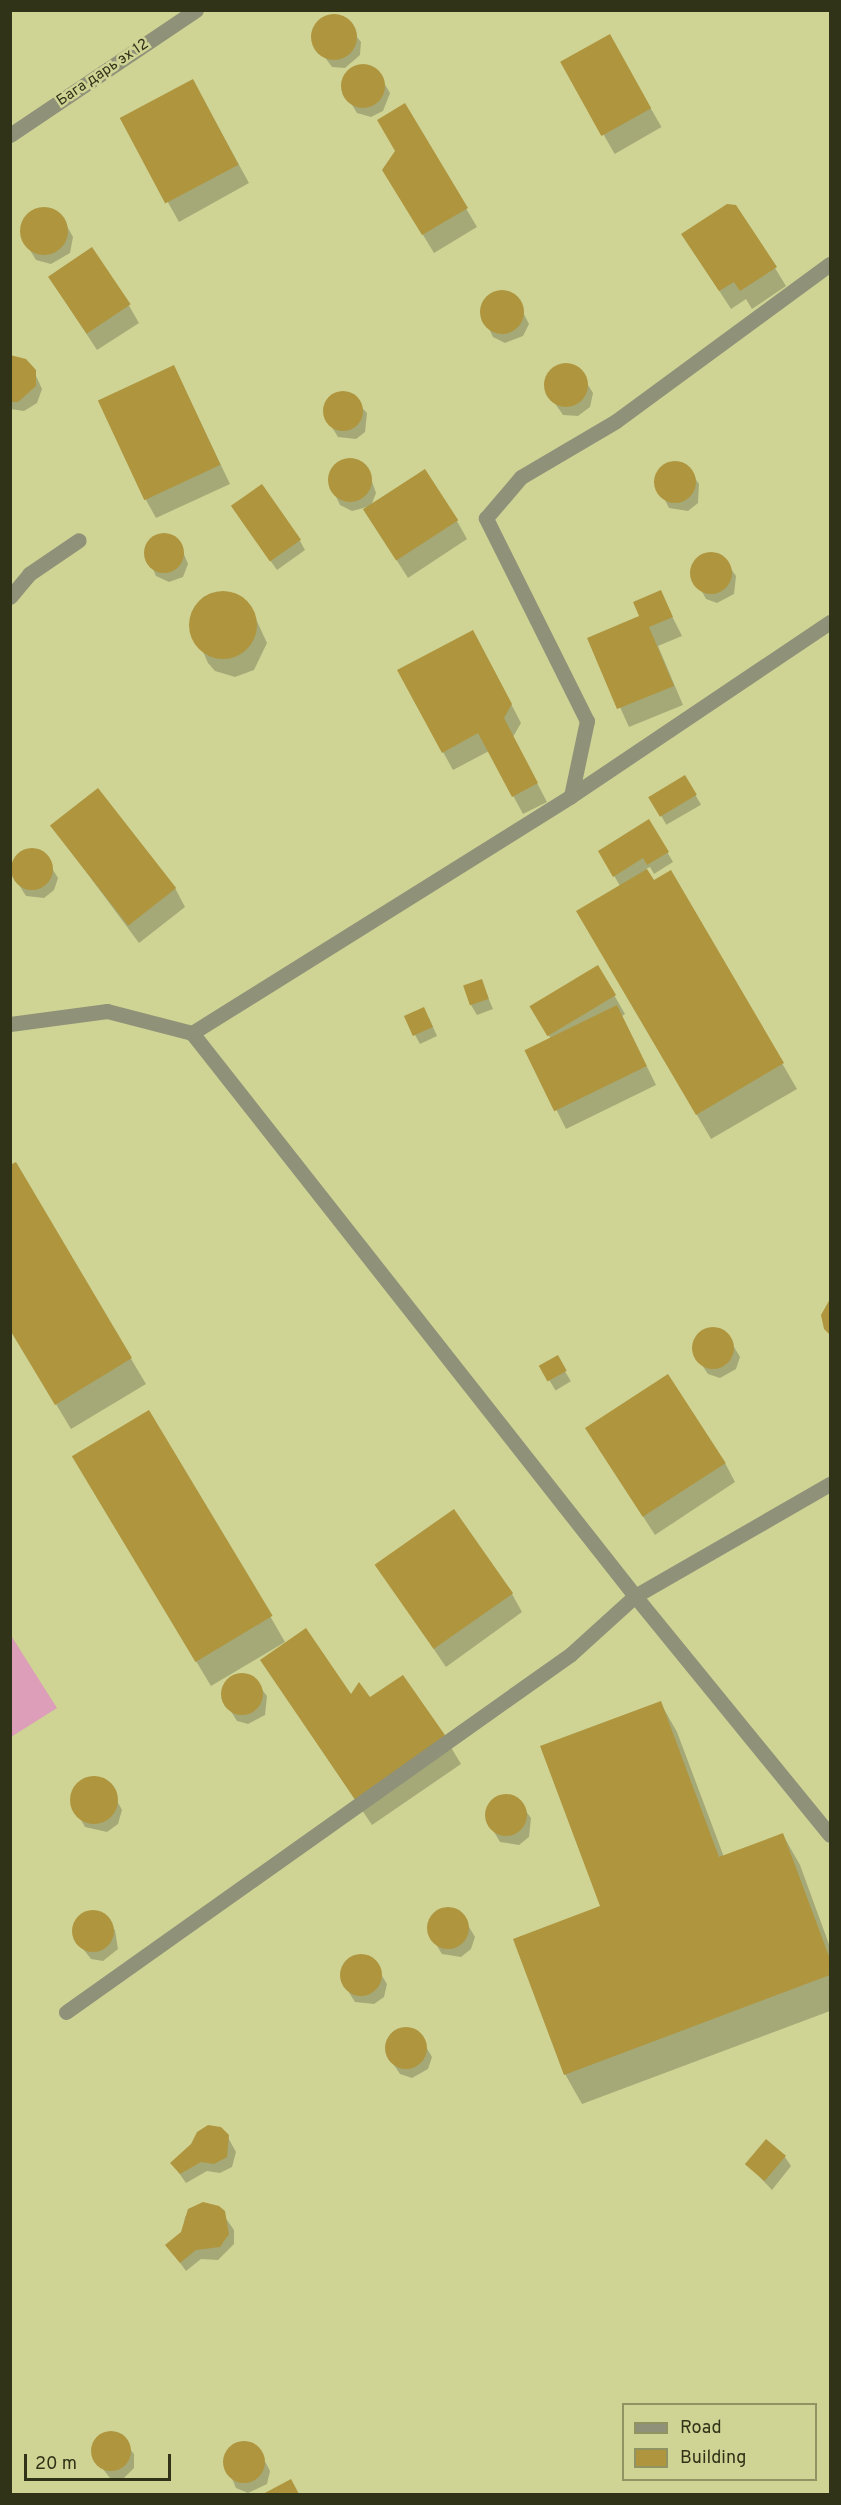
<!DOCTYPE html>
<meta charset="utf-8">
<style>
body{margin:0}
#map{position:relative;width:841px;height:2505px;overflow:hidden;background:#cfd495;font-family:Overpass,sans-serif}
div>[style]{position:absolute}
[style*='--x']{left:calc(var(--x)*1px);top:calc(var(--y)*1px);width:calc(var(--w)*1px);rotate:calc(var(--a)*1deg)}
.green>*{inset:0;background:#dc9eb8}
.shadow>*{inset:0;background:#0003;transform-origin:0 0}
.building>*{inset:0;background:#af953e;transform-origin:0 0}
.round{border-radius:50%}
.minor>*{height:15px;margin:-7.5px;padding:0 7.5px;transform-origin:7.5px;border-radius:7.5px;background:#8f9278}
span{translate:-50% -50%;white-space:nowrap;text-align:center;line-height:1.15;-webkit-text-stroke:5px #cfd495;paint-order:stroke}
.street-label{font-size:15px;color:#313319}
.frame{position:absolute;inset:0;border:12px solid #313319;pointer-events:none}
.legend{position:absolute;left:622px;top:2403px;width:195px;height:78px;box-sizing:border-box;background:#cfd495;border:2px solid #909463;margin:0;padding:8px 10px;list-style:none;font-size:18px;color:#313319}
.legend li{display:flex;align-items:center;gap:12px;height:30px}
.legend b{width:30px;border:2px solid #909463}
.scale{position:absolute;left:24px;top:2454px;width:147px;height:27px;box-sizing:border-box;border:3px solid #313319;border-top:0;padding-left:8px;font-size:18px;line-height:21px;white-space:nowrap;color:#313319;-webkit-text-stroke:4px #cfd495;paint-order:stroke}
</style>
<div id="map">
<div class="green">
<i style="clip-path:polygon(10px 1634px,57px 1708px,11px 1737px,10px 1737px)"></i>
</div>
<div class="shadow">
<i style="clip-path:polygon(340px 16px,361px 42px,360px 55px,345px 68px,332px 67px,313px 41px,315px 27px,326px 17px)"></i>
<i style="left:609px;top:36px;width:105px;height:54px;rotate:60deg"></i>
<i style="clip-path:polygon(358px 67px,377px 71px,390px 93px,383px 111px,371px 117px,357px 113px,344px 92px,347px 73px)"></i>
<i style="clip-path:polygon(203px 99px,249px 183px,179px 222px,122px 120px)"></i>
<i style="clip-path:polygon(405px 105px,477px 227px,434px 253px,395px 189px)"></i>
<i style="clip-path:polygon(39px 209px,60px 214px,73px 237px,70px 253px,51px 264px,36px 260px,22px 237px,27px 216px)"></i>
<i style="clip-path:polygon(683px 235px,775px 268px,786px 286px,752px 309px,746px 299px,731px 309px)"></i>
<i style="clip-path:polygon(501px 291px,514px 295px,529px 324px,523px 336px,505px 343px,493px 337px,482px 314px,484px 301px)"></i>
<i style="clip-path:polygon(61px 295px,128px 304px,139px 323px,97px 350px)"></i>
<i style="clip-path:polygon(13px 356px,31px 365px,42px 389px,37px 403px,24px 411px,10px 409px)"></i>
<i style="clip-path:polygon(562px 364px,576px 366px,593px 393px,590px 407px,578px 416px,563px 415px,545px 389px,547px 376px)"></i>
<i style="clip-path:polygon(174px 367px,230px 484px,156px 518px,146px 500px)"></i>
<i style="clip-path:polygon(347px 392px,367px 413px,365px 432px,356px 439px,338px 437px,325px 416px,325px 404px,334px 394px)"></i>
<i style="clip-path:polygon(358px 460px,368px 470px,376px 493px,371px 506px,352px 511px,340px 505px,329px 482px,337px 463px)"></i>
<i style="clip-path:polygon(672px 462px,685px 464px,699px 484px,698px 503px,688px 511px,669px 508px,655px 480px,660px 468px)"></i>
<i style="clip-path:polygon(365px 510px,457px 521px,467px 539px,408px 578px)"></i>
<i style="clip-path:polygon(238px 515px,300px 541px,305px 550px,277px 570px)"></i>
<i style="clip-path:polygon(164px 535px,178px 540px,188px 564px,183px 577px,169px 582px,156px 576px,146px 552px,152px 540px)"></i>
<i style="clip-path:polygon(709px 553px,721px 555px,736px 576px,734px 594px,717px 603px,706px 599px,691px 571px,697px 559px)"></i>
<i style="clip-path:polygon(218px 592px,240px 597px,249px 604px,267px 643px,254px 670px,235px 677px,215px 671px,208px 663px,191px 624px,199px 603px)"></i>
<i style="clip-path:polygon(660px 592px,682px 636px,658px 646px,683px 705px,629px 727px,589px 639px,641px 617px)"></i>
<i style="clip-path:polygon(483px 650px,521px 723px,513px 737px,547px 802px,523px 814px,489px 751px,453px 770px,443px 752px)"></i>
<i style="left:685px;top:777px;width:32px;height:40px;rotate:60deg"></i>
<i style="clip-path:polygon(649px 821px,673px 862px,654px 874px,650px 867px,646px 869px,653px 882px,671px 872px,797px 1089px,711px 1139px,578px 911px,620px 886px,600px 851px)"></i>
<i style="clip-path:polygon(52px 826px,175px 888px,185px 907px,139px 943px)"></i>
<i style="clip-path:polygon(30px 849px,42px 852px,58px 878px,54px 890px,44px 898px,26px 896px,12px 874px,18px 855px)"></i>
<i style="clip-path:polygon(598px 967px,625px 1014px,622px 1016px,656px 1085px,566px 1129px,527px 1051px,551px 1039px,531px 1007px)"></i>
<i style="clip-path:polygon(481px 981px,493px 1009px,477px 1015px,471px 1005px)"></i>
<i style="clip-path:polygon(429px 1018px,437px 1036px,420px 1044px,415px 1035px)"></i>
<i style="clip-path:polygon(15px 1164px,146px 1384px,71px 1429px,10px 1328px)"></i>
<i style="clip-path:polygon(704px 1330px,724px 1330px,740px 1357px,736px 1369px,720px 1378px,708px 1374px,694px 1353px,695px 1340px)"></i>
<i style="left:557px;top:1358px;width:27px;height:18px;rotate:59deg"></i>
<i style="clip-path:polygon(598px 1447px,725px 1463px,735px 1482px,655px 1535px)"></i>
<i style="clip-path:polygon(88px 1482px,270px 1616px,285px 1642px,211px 1686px)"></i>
<i style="clip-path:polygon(377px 1566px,512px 1594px,522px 1612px,446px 1667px)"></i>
<i style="clip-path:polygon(262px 1661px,351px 1697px,369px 1700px,446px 1739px,461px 1764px,372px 1825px)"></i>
<i style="clip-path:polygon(233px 1676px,252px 1677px,267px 1696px,265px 1715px,248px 1724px,237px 1721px,223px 1699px,224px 1685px)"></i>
<i style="clip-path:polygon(660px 1702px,677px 1732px,724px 1857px,783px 1835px,800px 1865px,830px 1947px,830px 2011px,582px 2104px,565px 2074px,602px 1907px)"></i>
<i style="clip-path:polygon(93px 1778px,106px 1781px,122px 1810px,118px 1824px,107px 1832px,85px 1827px,72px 1804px,74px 1789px)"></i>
<i style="clip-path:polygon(504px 1795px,516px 1798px,531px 1818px,529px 1837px,519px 1845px,500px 1842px,487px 1820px,488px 1807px)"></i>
<i style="clip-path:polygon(439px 1910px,459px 1910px,475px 1937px,471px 1949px,461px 1957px,442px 1954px,429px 1933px,430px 1919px)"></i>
<i style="clip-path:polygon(86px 1913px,98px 1913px,115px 1930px,118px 1949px,103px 1961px,91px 1959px,76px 1940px,74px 1928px)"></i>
<i style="clip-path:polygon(352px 1957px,371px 1958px,387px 1984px,384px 1997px,374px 2004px,355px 2002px,341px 1980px,343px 1967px)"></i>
<i style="clip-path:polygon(404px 2028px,416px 2030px,432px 2057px,428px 2069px,412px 2078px,400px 2074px,386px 2053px,391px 2034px)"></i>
<i style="clip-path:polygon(225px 2132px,236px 2152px,232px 2167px,220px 2173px,207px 2171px,186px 2183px,172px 2163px)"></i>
<i style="clip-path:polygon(785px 2157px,791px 2166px,772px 2190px,747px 2164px)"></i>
<i style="clip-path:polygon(196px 2206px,218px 2207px,234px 2230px,234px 2244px,218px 2260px,201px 2259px,186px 2271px,167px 2245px,183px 2233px,185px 2217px)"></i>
<i style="clip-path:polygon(105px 2434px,118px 2434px,134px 2454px,134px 2468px,124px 2478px,110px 2478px,94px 2458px,94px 2443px)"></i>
<i style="clip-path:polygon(246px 2442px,258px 2448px,270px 2471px,267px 2484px,248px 2493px,236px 2488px,224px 2460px,229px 2449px)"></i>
</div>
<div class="building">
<i class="round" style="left:311px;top:14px;width:46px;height:46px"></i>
<i style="left:610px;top:34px;width:85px;height:57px;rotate:61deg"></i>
<i class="round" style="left:341px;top:64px;width:44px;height:44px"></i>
<i style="left:193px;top:79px;width:97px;height:83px;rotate:62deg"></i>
<i style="clip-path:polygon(405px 103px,468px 208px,422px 235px,382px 170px,395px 151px,377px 120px)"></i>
<i style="clip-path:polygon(727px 204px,736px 205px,777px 267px,740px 291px,734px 282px,719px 291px,681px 234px)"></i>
<i class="round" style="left:20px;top:207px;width:48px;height:48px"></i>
<i style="left:92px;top:247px;width:69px;height:53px;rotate:56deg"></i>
<i class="round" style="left:480px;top:290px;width:44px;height:44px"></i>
<i style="clip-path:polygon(10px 355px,26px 359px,36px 370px,36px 386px,18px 402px,10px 402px)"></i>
<i class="round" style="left:544px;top:363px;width:44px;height:44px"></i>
<i style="left:174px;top:365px;width:110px;height:84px;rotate:65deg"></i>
<i class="round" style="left:323px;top:391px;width:40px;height:40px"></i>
<i class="round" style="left:328px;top:458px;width:44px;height:44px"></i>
<i class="round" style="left:654px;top:461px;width:42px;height:42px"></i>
<i style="left:425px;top:469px;width:61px;height:74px;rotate:57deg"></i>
<i style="left:262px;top:484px;width:68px;height:38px;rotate:55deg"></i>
<i class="round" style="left:144px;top:533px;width:40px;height:40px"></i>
<i class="round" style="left:690px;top:552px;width:42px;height:42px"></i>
<i style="clip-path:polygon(661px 590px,673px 617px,649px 627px,674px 686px,617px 709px,587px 638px,639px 616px,633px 602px)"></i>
<i class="round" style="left:189px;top:591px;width:68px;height:68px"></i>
<i style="clip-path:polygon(473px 630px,512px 704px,504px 718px,538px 783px,512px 797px,478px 733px,442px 753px,397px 670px)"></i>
<i style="left:685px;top:775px;width:23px;height:43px;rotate:59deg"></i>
<i style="left:98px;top:788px;width:127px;height:61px;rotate:52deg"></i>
<i style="clip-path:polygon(649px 819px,669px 852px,647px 865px,643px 858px,613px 877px,598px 851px)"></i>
<i class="round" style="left:11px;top:848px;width:42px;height:42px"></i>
<i style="clip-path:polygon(647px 869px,654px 880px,671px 870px,784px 1063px,696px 1115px,576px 911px)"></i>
<i style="left:598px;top:965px;width:35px;height:80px;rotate:59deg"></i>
<i style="left:482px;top:979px;width:21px;height:20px;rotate:71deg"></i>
<i style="left:617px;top:1005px;width:68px;height:103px;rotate:64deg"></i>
<i style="left:424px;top:1007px;width:22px;height:22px;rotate:66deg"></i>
<i style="clip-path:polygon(16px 1162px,132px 1358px,55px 1405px,10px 1330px,10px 1165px)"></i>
<i style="clip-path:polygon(830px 1299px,830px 1335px,824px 1329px,821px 1315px)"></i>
<i class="round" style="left:692px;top:1327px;width:42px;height:42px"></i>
<i style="left:558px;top:1355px;width:18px;height:22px;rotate:61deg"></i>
<i style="left:668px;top:1374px;width:106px;height:99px;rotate:57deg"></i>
<i style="left:149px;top:1410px;width:240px;height:90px;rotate:59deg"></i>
<i style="left:454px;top:1509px;width:103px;height:97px;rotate:55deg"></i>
<i style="clip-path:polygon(306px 1628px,351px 1694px,359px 1682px,370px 1697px,403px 1675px,447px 1738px,356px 1801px,260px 1660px)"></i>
<i class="round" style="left:221px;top:1673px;width:42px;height:42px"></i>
<i style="clip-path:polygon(661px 1701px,719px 1857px,783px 1833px,830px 1959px,830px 1975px,564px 2075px,513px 1939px,600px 1906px,540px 1746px)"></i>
<i class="round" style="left:70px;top:1776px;width:48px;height:48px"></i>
<i class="round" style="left:485px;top:1794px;width:42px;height:42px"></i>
<i class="round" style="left:427px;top:1907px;width:42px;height:42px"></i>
<i class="round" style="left:72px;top:1910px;width:42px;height:42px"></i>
<i class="round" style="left:340px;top:1954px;width:42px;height:42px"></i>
<i class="round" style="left:385px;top:2027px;width:42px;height:42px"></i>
<i style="clip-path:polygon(208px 2125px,221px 2127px,229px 2135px,227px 2157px,214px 2164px,201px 2162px,180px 2174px,170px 2163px,191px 2144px,197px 2132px)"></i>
<i style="left:766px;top:2139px;width:26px;height:33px;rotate:40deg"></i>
<i style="clip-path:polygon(203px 2202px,219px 2206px,225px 2211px,229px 2234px,220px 2247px,196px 2250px,180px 2263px,165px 2245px,181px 2232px,188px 2209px)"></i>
<i class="round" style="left:91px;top:2431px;width:40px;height:40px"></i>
<i class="round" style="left:223px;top:2441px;width:42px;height:42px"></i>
<i style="clip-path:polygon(291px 2479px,299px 2494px,263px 2494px)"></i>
</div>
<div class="minor">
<i style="--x:10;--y:135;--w:224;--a:-33.9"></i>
<i style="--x:10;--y:597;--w:30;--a:-50"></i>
<i style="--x:29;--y:574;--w:60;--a:-34.2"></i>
<i style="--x:571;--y:796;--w:77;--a:-78"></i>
<i style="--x:587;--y:721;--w:227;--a:-116.5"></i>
<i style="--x:486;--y:518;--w:54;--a:-49.5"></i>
<i style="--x:521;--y:477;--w:110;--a:-30.5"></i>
<i style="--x:616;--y:421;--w:265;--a:-36.3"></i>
<i style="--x:10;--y:1024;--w:98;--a:-7.6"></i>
<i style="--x:107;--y:1011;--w:88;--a:14.5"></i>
<i style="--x:192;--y:1033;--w:716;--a:51.8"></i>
<i style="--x:635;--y:1596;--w:308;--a:50.8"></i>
<i style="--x:192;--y:1033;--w:447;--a:-32"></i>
<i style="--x:571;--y:796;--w:312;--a:-33.9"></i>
<i style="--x:66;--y:2012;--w:619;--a:-35.33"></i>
<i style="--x:571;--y:1654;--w:86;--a:-42.2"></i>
<i style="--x:635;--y:1596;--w:225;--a:-29.9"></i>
</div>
<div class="street-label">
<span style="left:103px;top:73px;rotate:-34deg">Бага дарь эх 12</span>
</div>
<div class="frame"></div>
<ul class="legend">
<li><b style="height:8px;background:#8f9278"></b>Road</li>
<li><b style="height:16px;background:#af953e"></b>Building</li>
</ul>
<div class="scale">20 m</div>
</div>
